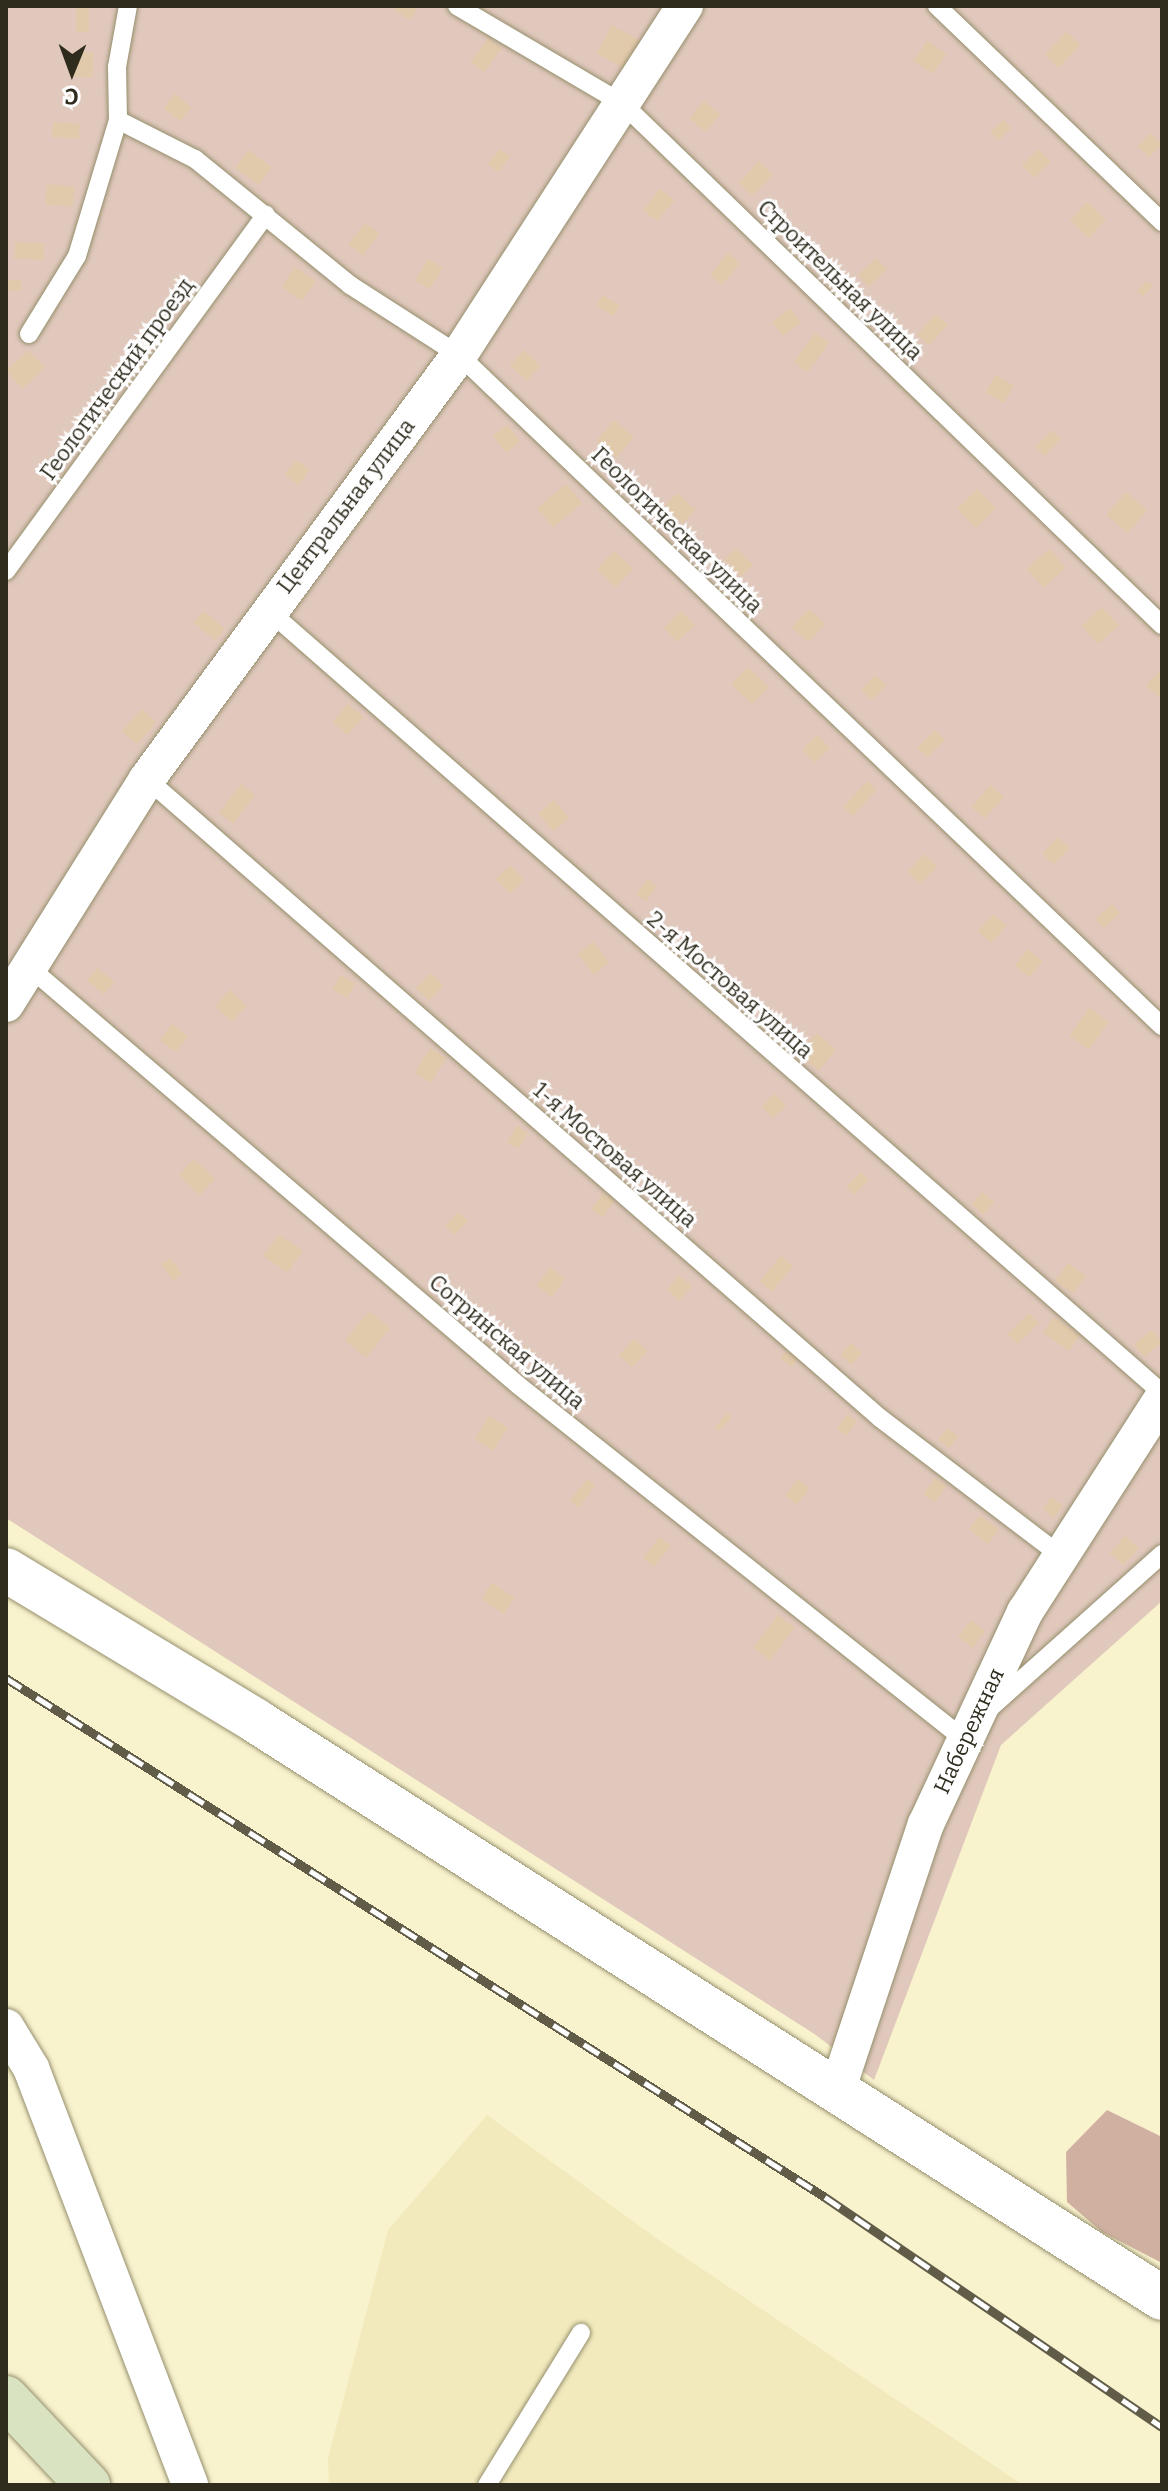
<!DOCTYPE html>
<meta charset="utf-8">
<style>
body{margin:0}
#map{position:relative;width:1168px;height:2491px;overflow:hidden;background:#f8f2cd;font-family:Bitter,serif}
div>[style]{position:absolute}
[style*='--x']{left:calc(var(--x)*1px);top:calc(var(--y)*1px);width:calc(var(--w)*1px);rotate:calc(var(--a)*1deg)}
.built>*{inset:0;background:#f2eabd}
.green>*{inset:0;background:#e0c8bc}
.forest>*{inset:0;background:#d0b1a1}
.building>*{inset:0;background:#e1c9ab;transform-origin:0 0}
.roads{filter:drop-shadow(0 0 2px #958f6d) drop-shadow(0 0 2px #958f6d)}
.service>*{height:18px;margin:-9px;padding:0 9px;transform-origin:9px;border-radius:9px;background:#fff}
.minor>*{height:36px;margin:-18px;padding:0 18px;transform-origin:18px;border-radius:18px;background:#fff}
.tertiary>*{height:44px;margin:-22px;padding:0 22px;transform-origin:22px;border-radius:22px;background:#fff}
.secondary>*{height:44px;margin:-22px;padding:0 22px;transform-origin:22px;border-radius:22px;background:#d9e3c1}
.rail>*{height:9px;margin-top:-4.5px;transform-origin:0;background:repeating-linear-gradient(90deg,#fefefe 0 18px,#605c48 0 36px);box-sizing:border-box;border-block:2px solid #605c48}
span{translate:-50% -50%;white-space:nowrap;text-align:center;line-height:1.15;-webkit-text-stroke:6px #fefefe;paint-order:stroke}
.street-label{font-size:22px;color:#2f2c1e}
.frame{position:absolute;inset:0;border:8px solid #2f2c1e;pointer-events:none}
.north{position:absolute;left:32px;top:32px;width:80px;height:80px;-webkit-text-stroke:6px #fefefe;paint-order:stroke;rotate:181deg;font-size:22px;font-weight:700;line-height:32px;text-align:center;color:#2f2c1e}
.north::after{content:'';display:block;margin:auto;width:28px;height:36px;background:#2f2c1e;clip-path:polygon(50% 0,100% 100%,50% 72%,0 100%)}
</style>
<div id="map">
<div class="built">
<i style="clip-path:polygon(487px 2115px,656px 2238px,1023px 2485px,329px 2485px,328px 2458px,388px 2230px)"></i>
</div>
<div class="green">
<i style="clip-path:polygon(6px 6px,1162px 6px,1162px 1601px,1001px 1745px,874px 2080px,816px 2035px,6px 1518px)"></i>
</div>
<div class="forest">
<i style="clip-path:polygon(1107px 2110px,1162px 2137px,1162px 2263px,1102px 2232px,1067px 2202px,1066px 2152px)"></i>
</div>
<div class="building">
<i style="left:76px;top:6px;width:13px;height:26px"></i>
<i style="clip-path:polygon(397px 6px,419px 6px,410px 20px,394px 10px)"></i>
<i style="left:612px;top:25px;width:35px;height:32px;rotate:29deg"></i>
<i style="left:1066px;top:32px;width:19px;height:31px;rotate:43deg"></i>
<i style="left:488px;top:38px;width:17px;height:30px;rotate:36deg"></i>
<i style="left:927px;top:41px;width:23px;height:24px;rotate:34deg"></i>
<i style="left:73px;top:51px;width:21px;height:25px;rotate:5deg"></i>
<i style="left:175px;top:94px;width:21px;height:18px;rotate:39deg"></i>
<i style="left:704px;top:101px;width:21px;height:23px;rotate:39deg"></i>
<i style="left:1003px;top:120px;width:11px;height:18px;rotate:45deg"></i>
<i style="left:53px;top:122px;width:27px;height:15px;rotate:4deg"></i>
<i style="left:1150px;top:133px;width:16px;height:18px;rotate:43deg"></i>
<i style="left:500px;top:149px;width:13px;height:19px;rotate:39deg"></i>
<i style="left:1038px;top:149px;width:18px;height:23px;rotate:45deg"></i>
<i style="left:248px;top:150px;width:29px;height:22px;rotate:36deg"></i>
<i style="left:759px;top:161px;width:19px;height:30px;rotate:43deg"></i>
<i style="left:47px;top:184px;width:28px;height:20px;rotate:6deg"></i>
<i style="left:660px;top:189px;width:18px;height:27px;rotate:38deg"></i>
<i style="left:1087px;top:202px;width:26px;height:25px;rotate:43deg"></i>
<i style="left:365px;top:223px;width:18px;height:27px;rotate:38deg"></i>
<i style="left:15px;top:242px;width:29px;height:17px;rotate:2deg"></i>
<i style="left:728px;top:253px;width:16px;height:28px;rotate:40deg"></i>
<i style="left:876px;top:258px;width:16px;height:25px;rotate:47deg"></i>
<i style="left:428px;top:259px;width:17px;height:25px;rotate:31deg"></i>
<i style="left:295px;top:267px;width:25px;height:24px;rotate:34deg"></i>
<i style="left:6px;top:280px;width:15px;height:11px"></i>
<i style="clip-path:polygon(1146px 281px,1153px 286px,1143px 296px,1137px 291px)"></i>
<i style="left:603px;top:295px;width:20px;height:12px;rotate:33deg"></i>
<i style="left:790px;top:308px;width:18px;height:23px;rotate:52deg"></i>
<i style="left:936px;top:314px;width:16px;height:28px;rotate:43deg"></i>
<i style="left:815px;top:333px;width:17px;height:36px;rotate:36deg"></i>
<i style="left:29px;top:350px;width:24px;height:31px;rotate:48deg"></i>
<i style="left:524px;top:350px;width:23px;height:21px;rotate:43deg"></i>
<i style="left:996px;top:375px;width:21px;height:20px;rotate:31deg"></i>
<i style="left:614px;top:420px;width:26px;height:27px;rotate:40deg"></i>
<i style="left:507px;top:425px;width:21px;height:18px;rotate:51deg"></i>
<i style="left:1051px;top:430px;width:13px;height:23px;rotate:42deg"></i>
<i style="left:296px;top:460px;width:17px;height:19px;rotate:36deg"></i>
<i style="left:566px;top:484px;width:25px;height:38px;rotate:50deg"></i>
<i style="left:977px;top:489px;width:27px;height:28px;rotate:45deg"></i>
<i style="left:1126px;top:492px;width:28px;height:30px;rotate:41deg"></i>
<i style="left:677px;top:493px;width:25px;height:19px;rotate:42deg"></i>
<i style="left:736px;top:548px;width:24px;height:17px;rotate:45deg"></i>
<i style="left:1049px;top:549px;width:25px;height:30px;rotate:48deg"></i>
<i style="left:614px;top:551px;width:26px;height:25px;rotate:43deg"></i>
<i style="left:1102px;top:607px;width:25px;height:28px;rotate:48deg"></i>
<i style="left:809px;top:609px;width:22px;height:25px;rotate:43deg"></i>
<i style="left:203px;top:611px;width:28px;height:15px;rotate:39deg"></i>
<i style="left:682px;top:611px;width:19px;height:25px;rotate:47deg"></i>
<i style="left:748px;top:667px;width:29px;height:24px;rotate:44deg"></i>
<i style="clip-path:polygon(1162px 668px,1162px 699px,1146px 686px)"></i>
<i style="left:875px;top:675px;width:15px;height:21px;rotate:42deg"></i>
<i style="left:348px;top:704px;width:20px;height:24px;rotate:41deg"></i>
<i style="left:141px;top:709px;width:20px;height:29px;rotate:41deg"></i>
<i style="left:935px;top:730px;width:14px;height:25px;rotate:45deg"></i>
<i style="left:817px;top:735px;width:18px;height:21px;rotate:45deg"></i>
<i style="left:867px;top:781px;width:13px;height:35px;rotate:42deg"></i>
<i style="left:241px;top:784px;width:18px;height:36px;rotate:38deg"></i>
<i style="left:991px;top:785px;width:18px;height:29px;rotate:43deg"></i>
<i style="left:554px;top:800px;width:23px;height:21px;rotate:49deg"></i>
<i style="left:1058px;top:837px;width:16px;height:23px;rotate:43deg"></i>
<i style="left:924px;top:854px;width:18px;height:24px;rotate:43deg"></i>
<i style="left:510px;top:865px;width:20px;height:20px;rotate:45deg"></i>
<i style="left:647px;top:879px;width:12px;height:19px;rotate:35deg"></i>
<i style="left:1112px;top:904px;width:12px;height:22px;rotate:48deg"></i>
<i style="left:993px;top:914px;width:18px;height:23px;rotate:41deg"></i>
<i style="left:593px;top:942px;width:26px;height:20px;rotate:51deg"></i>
<i style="left:1028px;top:949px;width:19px;height:21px;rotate:39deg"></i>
<i style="left:97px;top:968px;width:22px;height:16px;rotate:39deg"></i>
<i style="left:431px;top:973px;width:18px;height:21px;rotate:45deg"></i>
<i style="left:341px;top:975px;width:17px;height:17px;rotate:31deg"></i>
<i style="left:230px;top:990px;width:23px;height:22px;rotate:43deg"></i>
<i style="left:1089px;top:1008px;width:24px;height:34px;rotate:35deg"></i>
<i style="left:172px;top:1024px;width:20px;height:20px;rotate:37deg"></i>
<i style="left:816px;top:1033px;width:26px;height:27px;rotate:40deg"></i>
<i style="left:430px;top:1048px;width:19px;height:29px;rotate:32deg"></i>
<i style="left:775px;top:1094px;width:16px;height:18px;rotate:47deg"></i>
<i style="left:517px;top:1126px;width:13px;height:19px;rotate:32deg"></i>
<i style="left:194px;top:1159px;width:29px;height:22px;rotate:44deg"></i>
<i style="left:861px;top:1172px;width:11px;height:21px;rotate:45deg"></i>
<i style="left:982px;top:1192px;width:16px;height:16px;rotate:40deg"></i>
<i style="left:603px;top:1193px;width:14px;height:20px;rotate:36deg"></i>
<i style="left:458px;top:1212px;width:13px;height:19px;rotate:42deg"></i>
<i style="left:279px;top:1234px;width:29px;height:27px;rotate:35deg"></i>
<i style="left:781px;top:1256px;width:16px;height:33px;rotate:40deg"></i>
<i style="left:170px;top:1258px;width:20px;height:11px;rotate:53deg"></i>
<i style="left:1068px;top:1263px;width:22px;height:22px;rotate:36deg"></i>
<i style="left:550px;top:1267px;width:19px;height:23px;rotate:36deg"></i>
<i style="left:679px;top:1275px;width:17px;height:19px;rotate:40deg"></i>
<i style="left:369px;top:1311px;width:27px;height:38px;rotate:39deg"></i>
<i style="left:1029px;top:1313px;width:14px;height:30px;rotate:45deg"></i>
<i style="left:1054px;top:1317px;width:32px;height:19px;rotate:36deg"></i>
<i style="left:1152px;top:1330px;width:16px;height:23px;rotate:52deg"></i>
<i style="left:634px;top:1339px;width:18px;height:22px;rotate:43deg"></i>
<i style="left:851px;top:1343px;width:15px;height:16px;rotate:42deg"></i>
<i style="left:524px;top:1346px;width:10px;height:17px;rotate:29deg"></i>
<i style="left:786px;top:1351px;width:14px;height:10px;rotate:34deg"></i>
<i style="left:727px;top:1413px;width:6px;height:19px;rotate:39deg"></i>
<i style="left:847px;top:1414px;width:12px;height:18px;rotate:35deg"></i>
<i style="left:489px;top:1416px;width:22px;height:27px;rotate:32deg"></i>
<i style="left:947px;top:1428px;width:14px;height:15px;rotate:36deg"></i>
<i style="left:935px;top:1478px;width:14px;height:20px;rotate:36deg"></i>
<i style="left:587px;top:1479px;width:11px;height:28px;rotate:38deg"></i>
<i style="left:798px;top:1479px;width:15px;height:21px;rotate:37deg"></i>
<i style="left:1052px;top:1497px;width:14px;height:15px;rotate:39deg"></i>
<i style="left:980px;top:1515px;width:24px;height:18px;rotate:38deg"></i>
<i style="left:1125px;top:1536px;width:18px;height:23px;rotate:41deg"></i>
<i style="left:660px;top:1537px;width:14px;height:27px;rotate:39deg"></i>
<i style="left:492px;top:1583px;width:27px;height:19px;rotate:34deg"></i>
<i style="left:778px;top:1615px;width:21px;height:41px;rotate:37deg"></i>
<i style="left:971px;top:1620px;width:18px;height:21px;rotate:38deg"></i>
</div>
<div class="roads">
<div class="service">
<i style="--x:457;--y:6;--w:191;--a:30.5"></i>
<i style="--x:622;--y:103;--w:751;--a:44.03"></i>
<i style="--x:937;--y:6;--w:312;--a:43.8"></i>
<i style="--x:118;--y:120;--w:86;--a:26.9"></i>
<i style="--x:195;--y:159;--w:200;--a:39.1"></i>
<i style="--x:350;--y:285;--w:130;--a:32.7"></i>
<i style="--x:459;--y:355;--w:972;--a:43.67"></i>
<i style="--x:29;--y:334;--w:92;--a:-58.4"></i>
<i style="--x:77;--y:256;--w:142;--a:-73.2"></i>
<i style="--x:118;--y:120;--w:53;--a:-91.1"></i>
<i style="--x:117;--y:67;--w:62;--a:-79.8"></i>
<i style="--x:6;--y:571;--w:441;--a:-53.9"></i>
<i style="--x:268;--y:610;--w:1188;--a:41.21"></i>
<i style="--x:147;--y:779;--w:972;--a:41.08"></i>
<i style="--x:880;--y:1418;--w:228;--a:37.3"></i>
<i style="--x:29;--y:967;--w:643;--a:40.52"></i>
<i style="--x:518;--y:1385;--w:571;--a:38.46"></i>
<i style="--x:990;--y:1708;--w:231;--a:-41.8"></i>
<i style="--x:487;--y:2485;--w:179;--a:-58.3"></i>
</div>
<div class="minor">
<i style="--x:6;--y:1004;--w:266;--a:-57.9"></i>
<i style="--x:147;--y:779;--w:526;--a:-53.65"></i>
<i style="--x:459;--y:355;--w:416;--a:-57.1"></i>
<i style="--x:6;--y:2027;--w:48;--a:58.6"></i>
<i style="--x:31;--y:2068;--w:446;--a:69.1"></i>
<i style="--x:837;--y:2091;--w:281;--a:-71.6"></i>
<i style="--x:926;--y:1824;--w:234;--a:-65"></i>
<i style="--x:1025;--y:1612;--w:253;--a:-57.3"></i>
</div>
<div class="tertiary">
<i style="--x:6;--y:1570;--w:292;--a:31.1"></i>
<i style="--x:256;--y:1721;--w:1074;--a:32.49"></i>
</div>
<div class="secondary">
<i style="--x:6;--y:2398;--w:120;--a:46.7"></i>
</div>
</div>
<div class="rail">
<i style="--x:6;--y:1678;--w:970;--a:32.36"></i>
<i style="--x:825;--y:2197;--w:408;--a:34.3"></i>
</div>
<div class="street-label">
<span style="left:840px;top:280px;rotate:44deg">Строительная улица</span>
<span style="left:117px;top:379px;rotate:-54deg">Геологический проезд</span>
<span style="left:346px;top:506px;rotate:-53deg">Центральная улица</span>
<span style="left:677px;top:530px;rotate:44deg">Геологическая улица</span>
<span style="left:730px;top:985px;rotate:41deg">2-я Мостовая улица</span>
<span style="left:615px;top:1155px;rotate:41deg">1-я Мостовая улица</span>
<span style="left:507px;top:1342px;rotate:40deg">Согринская улица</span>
<span style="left:969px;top:1731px;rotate:-65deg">Набережная</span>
</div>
<div class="frame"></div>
<div class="north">С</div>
</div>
